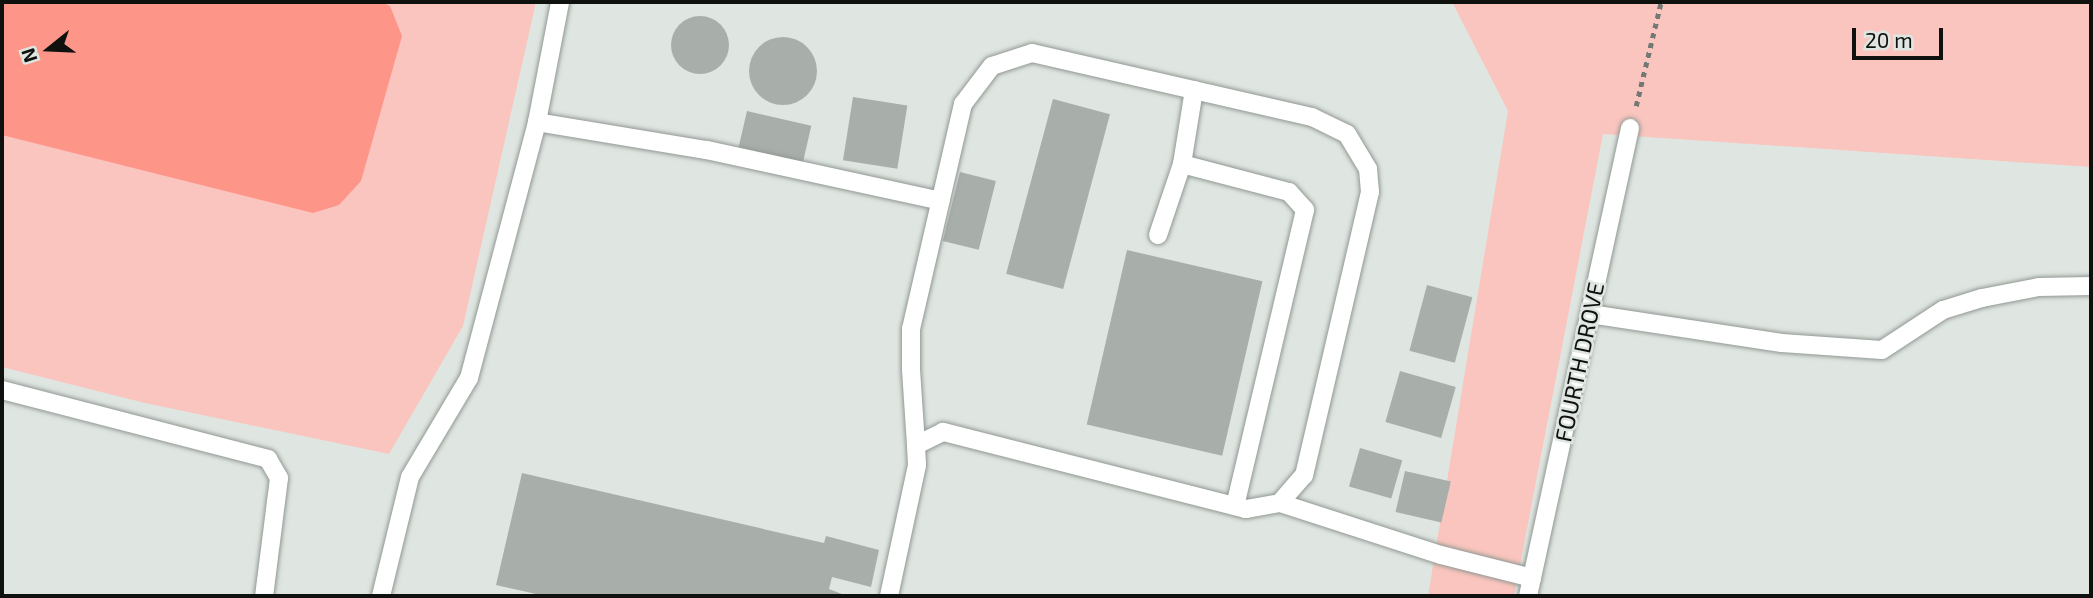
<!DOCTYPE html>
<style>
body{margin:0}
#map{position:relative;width:2093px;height:598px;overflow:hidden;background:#dfe6e1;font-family:"Exo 2",sans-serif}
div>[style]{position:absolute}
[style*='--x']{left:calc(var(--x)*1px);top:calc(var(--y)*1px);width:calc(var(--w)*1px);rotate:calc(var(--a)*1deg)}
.green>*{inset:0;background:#fac5be}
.water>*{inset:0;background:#fd9589}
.building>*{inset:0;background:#a8aeaa;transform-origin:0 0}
.round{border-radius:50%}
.path>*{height:4.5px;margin-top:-2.25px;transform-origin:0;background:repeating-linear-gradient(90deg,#737874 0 5px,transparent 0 10px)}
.roads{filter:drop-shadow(0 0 2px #919893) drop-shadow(0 0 2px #919893)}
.lane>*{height:18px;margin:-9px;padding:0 9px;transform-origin:9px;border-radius:9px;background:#fff}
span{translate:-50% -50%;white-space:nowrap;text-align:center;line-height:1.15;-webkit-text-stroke:5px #dfe6e1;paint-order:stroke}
.street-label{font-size:23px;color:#0f110f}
.frame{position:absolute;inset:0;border:4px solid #0f110f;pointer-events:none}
.north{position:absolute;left:14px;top:14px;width:70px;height:70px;-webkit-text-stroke:5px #dfe6e1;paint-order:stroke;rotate:252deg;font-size:19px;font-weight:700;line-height:28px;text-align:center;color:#0f110f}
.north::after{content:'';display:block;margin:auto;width:24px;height:32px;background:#0f110f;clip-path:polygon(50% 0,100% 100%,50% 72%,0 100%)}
.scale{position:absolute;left:1852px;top:28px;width:91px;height:32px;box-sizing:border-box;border:4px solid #0f110f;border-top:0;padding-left:9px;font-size:21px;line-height:24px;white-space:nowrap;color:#0f110f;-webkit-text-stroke:5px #dfe6e1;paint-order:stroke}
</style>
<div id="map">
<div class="green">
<i style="clip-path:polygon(2px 2px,536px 2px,463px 326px,389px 454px,145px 403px,2px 367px)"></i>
<i style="clip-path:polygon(1452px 2px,2091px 2px,2091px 167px,1603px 134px,1514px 596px,1428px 596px,1508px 111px)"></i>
</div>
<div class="water">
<i style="clip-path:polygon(2px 2px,381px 2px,390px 6px,402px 36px,361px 181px,339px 205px,313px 213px,2px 135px)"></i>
</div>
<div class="building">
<i class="round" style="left:671px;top:16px;width:58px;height:58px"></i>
<i class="round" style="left:749px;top:37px;width:68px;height:68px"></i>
<i style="left:853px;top:97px;width:55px;height:64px;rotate:9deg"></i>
<i style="left:1053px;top:99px;width:59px;height:181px;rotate:15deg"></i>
<i style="left:747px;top:111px;width:66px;height:37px;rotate:13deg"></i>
<i style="left:960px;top:172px;width:37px;height:71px;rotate:14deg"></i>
<i style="left:1127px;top:250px;width:139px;height:179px;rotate:13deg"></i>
<i style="left:1427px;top:285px;width:47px;height:68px;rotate:15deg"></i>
<i style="left:1400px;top:371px;width:58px;height:53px;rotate:16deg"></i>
<i style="left:1360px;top:448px;width:44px;height:40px;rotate:16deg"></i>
<i style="left:1405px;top:471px;width:47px;height:42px;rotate:13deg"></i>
<i style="clip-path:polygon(522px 473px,824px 543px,826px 536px,879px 550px,871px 587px,832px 577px,829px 589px,847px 596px,545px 596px,496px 585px)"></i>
</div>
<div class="path">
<i style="--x:1636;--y:106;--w:107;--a:-76.5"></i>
</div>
<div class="roads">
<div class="lane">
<i style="--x:537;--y:122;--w:122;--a:-79.1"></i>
<i style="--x:1182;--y:164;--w:111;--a:14.7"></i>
<i style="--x:1289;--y:192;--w:24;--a:48"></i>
<i style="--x:1305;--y:210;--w:304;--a:103.3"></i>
<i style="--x:1158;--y:235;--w:75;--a:-71.3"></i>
<i style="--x:1182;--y:164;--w:75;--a:-80.8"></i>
<i style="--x:1590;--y:314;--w:194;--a:8.6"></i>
<i style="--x:1782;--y:343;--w:100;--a:4"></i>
<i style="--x:1882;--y:350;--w:73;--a:-33.3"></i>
<i style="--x:1943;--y:310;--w:41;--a:-17.1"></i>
<i style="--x:1982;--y:298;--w:58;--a:-10.9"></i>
<i style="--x:2039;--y:287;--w:52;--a:-1.1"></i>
<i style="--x:2;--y:390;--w:275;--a:14.5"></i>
<i style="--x:268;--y:459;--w:22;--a:60"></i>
<i style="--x:279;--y:478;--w:119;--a:97.2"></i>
<i style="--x:1280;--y:503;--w:169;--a:17.9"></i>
<i style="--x:1441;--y:555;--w:94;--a:14.2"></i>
<i style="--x:381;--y:596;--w:122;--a:-76.3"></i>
<i style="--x:410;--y:477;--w:115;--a:-59.2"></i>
<i style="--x:469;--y:378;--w:265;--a:-75.1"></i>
<i style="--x:537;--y:122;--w:172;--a:9.4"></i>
<i style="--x:707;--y:150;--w:239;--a:12.3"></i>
<i style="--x:889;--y:596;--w:134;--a:-77.9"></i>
<i style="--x:917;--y:465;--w:20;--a:-93"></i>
<i style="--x:916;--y:445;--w:76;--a:-93.8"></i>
<i style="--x:911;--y:369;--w:40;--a:-90"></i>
<i style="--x:911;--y:329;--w:231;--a:-77"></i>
<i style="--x:963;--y:104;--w:48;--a:-52.7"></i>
<i style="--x:992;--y:66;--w:42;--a:-18"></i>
<i style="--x:1032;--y:53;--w:287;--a:12.9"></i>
<i style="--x:1312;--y:117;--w:39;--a:26"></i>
<i style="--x:1347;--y:134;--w:41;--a:59"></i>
<i style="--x:1368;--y:169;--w:23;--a:85"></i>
<i style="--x:1370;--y:192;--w:291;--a:103.1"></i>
<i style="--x:1304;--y:475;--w:37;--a:131"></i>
<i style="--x:1280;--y:503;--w:35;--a:170"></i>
<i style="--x:1246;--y:509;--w:313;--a:-165.7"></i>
<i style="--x:943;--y:432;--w:30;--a:154"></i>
<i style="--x:1528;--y:596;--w:479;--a:-77.7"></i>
</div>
</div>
<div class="street-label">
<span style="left:1579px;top:362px;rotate:-78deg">FOURTH DROVE</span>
</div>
<div class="frame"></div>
<div class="north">N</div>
<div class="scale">20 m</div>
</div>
